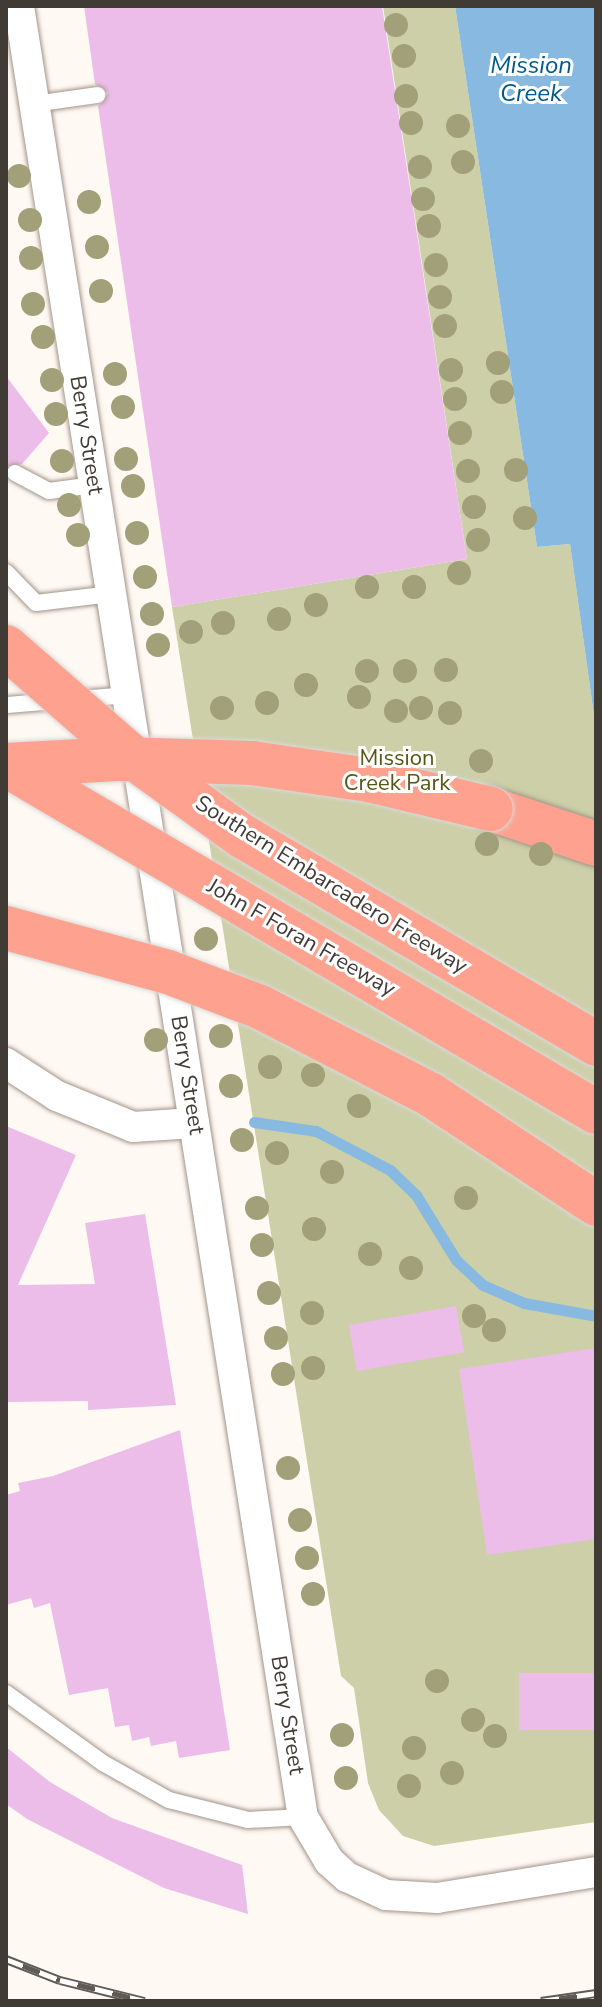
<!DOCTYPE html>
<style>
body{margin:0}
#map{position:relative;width:602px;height:2007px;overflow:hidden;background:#fff9f3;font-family:"Nunito Sans",sans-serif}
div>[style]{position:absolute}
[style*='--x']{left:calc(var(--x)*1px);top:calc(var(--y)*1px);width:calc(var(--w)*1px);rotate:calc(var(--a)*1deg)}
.green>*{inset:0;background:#cccfa7}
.water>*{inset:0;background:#88bae1}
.stream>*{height:11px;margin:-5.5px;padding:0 5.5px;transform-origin:5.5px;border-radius:5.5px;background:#88bae1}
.building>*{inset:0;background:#ecbde8;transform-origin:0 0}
.roads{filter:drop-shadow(0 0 2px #a29488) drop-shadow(0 0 2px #a29488)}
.lane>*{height:16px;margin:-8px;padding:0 8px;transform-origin:8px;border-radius:8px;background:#fff}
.street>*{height:30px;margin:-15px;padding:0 15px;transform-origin:15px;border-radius:15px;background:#fff}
.highway>*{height:44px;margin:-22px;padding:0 22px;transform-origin:22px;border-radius:22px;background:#fea28f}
.rail>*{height:9px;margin-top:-4.5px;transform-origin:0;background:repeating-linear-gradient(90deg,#fff 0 18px,#605a54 0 36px);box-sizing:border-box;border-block:2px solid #605a54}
.bridges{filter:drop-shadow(0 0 2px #d9d8d7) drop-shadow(0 0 2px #d9d8d7)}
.highway-bridge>*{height:44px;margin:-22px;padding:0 22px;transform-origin:22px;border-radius:22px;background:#fea28f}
.trees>*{width:24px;height:24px;margin:-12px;border-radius:50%;background:#a2a078}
span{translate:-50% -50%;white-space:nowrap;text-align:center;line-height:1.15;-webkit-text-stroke:6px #fff;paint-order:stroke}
.street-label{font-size:22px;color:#413b35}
.park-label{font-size:22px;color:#565714}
.water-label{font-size:24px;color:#00598a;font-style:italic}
.frame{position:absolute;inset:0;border:8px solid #413b35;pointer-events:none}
</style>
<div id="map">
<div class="green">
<i style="clip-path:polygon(383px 6px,455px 6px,537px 547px,570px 544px,596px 730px,596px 1822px,434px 1846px,403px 1836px,379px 1810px,368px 1783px,354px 1688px,341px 1676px,172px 607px,467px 559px)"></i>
</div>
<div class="water">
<i style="clip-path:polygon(455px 6px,596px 6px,596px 730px,570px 544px,537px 547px)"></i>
</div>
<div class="stream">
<i style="--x:254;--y:1122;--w:63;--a:8.3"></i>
<i style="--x:316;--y:1131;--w:84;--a:27.8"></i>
<i style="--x:390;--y:1170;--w:36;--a:44"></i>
<i style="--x:416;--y:1195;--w:76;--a:58.4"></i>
<i style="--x:456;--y:1260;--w:37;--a:43"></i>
<i style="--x:483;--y:1285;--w:45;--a:23.7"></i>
<i style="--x:524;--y:1303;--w:73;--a:10.2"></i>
</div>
<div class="building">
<i style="clip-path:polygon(84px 6px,382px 6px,467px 559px,172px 607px,98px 106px,108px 93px,95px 84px)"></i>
<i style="clip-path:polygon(6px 376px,49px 433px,22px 464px,6px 467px)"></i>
<i style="clip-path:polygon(6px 1126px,76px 1155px,18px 1285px,95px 1284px,85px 1223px,145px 1214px,176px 1405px,88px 1410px,88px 1401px,6px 1402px)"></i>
<i style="left:456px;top:1306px;width:47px;height:109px;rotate:80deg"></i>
<i style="clip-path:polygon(596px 1348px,596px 1539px,487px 1555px,459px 1369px)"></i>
<i style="clip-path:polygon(180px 1430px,230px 1750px,179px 1758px,176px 1741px,151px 1746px,149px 1737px,132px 1741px,129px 1725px,115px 1727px,108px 1688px,69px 1695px,50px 1603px,34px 1608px,31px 1598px,6px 1605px,6px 1495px,20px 1491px,18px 1483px,53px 1476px)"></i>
<i style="left:596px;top:1673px;width:57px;height:77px;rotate:90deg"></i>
<i style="clip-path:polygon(6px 1747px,50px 1782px,112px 1818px,242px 1865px,248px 1914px,164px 1888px,27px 1819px,6px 1804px)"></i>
</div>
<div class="roads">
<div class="lane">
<i style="--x:34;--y:104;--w:64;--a:-8.1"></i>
<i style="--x:15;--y:473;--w:38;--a:28"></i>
<i style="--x:49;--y:491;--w:45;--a:-7.6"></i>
<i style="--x:6;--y:572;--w:43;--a:45.9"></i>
<i style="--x:36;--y:603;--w:76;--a:-6.8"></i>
<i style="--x:6;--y:705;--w:121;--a:-4.7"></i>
<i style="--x:6;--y:1693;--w:120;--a:35.8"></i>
<i style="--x:103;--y:1763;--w:76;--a:29.3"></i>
<i style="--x:169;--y:1800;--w:81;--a:14.2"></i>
<i style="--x:248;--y:1820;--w:55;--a:-3.1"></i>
</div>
<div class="street">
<i style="--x:19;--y:6;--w:1833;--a:81.09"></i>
<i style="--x:303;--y:1817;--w:51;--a:59.4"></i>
<i style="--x:329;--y:1861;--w:24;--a:42"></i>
<i style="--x:347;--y:1877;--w:43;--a:24.8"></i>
<i style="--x:386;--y:1895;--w:51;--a:3.4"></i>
<i style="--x:437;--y:1898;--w:161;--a:-9.3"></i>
<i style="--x:6;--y:1063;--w:61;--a:32.9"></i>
<i style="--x:57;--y:1096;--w:82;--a:22.2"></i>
<i style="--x:133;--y:1127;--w:61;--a:-3.8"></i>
</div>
<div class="highway">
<i style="--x:491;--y:809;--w:111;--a:18.4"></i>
</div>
</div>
<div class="rail">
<i style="--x:6;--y:1959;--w:58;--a:21.3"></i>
<i style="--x:60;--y:1980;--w:87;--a:14"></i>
<i style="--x:541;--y:2001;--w:56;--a:-8.3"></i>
</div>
<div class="bridges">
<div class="highway-bridge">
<i style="--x:6;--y:647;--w:166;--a:41.1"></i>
<i style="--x:131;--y:756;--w:137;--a:35.8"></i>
<i style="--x:242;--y:836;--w:411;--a:30.4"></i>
<i style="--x:6;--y:765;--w:684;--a:30.46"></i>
<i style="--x:6;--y:765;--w:112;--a:-3.1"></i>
<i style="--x:118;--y:759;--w:134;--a:1.7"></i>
<i style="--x:252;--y:763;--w:118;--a:8.3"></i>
<i style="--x:369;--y:780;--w:125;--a:13.4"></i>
<i style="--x:6;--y:928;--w:168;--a:15.2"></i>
<i style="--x:168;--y:972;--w:98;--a:20.8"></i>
<i style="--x:260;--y:1007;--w:192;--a:27.2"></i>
<i style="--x:431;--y:1095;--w:198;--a:33.4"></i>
</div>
</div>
<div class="trees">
<i style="left:396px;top:25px"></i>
<i style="left:404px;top:56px"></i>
<i style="left:406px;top:96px"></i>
<i style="left:411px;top:123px"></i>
<i style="left:458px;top:126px"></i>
<i style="left:463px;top:162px"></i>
<i style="left:420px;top:167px"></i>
<i style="left:19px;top:176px"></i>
<i style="left:423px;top:199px"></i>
<i style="left:89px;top:202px"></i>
<i style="left:30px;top:220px"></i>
<i style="left:429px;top:226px"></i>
<i style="left:97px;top:247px"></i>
<i style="left:31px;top:258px"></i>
<i style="left:436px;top:265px"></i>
<i style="left:101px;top:291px"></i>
<i style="left:440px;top:297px"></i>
<i style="left:33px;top:304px"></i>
<i style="left:445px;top:326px"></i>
<i style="left:43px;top:337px"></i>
<i style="left:498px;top:363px"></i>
<i style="left:451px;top:370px"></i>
<i style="left:115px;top:374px"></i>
<i style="left:52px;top:380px"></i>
<i style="left:502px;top:392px"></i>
<i style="left:455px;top:399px"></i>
<i style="left:123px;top:407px"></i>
<i style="left:56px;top:414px"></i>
<i style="left:460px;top:433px"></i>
<i style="left:126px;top:459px"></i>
<i style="left:62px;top:461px"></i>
<i style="left:516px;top:470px"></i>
<i style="left:468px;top:471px"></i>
<i style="left:133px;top:486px"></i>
<i style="left:69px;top:505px"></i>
<i style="left:474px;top:507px"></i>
<i style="left:525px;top:518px"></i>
<i style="left:137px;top:533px"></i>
<i style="left:78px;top:535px"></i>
<i style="left:478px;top:540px"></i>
<i style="left:459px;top:573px"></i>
<i style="left:145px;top:577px"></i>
<i style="left:367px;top:587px"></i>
<i style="left:414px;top:587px"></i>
<i style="left:316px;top:605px"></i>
<i style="left:152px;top:614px"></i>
<i style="left:279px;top:619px"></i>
<i style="left:223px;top:623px"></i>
<i style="left:191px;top:632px"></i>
<i style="left:158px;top:645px"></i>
<i style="left:446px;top:670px"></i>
<i style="left:367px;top:671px"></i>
<i style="left:405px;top:671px"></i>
<i style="left:306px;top:685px"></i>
<i style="left:359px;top:697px"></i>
<i style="left:267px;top:703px"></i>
<i style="left:222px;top:708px"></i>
<i style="left:421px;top:708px"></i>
<i style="left:396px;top:711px"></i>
<i style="left:450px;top:713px"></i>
<i style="left:481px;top:761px"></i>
<i style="left:487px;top:844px"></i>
<i style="left:541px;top:854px"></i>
<i style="left:206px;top:939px"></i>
<i style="left:221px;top:1036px"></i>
<i style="left:156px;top:1040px"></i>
<i style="left:270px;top:1067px"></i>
<i style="left:313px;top:1075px"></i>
<i style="left:231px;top:1086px"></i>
<i style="left:359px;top:1106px"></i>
<i style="left:242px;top:1140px"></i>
<i style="left:277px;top:1153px"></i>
<i style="left:332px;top:1172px"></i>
<i style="left:466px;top:1198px"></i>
<i style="left:257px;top:1208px"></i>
<i style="left:314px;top:1229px"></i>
<i style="left:262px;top:1245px"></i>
<i style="left:370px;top:1254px"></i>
<i style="left:411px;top:1268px"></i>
<i style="left:269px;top:1293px"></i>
<i style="left:312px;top:1313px"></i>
<i style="left:474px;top:1316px"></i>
<i style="left:494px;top:1330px"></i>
<i style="left:276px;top:1338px"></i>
<i style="left:313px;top:1368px"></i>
<i style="left:283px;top:1374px"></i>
<i style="left:288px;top:1468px"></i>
<i style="left:300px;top:1520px"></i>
<i style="left:307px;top:1558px"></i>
<i style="left:313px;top:1594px"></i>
<i style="left:437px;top:1681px"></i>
<i style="left:473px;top:1720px"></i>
<i style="left:342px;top:1735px"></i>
<i style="left:495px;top:1736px"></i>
<i style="left:414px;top:1748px"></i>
<i style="left:452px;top:1773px"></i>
<i style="left:346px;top:1778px"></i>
<i style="left:409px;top:1786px"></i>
</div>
<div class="street-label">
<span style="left:86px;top:435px;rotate:81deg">Berry Street</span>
<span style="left:331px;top:885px;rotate:32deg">Southern Embarcadero Freeway</span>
<span style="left:301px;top:938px;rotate:30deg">John F Foran Freeway</span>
<span style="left:187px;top:1075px;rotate:81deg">Berry Street</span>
<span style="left:287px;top:1715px;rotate:81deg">Berry Street</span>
</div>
<div class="park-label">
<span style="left:397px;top:771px">Mission<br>Creek Park</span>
</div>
<div class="water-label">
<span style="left:531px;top:80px">Mission<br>Creek</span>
</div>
<div class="frame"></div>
</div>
